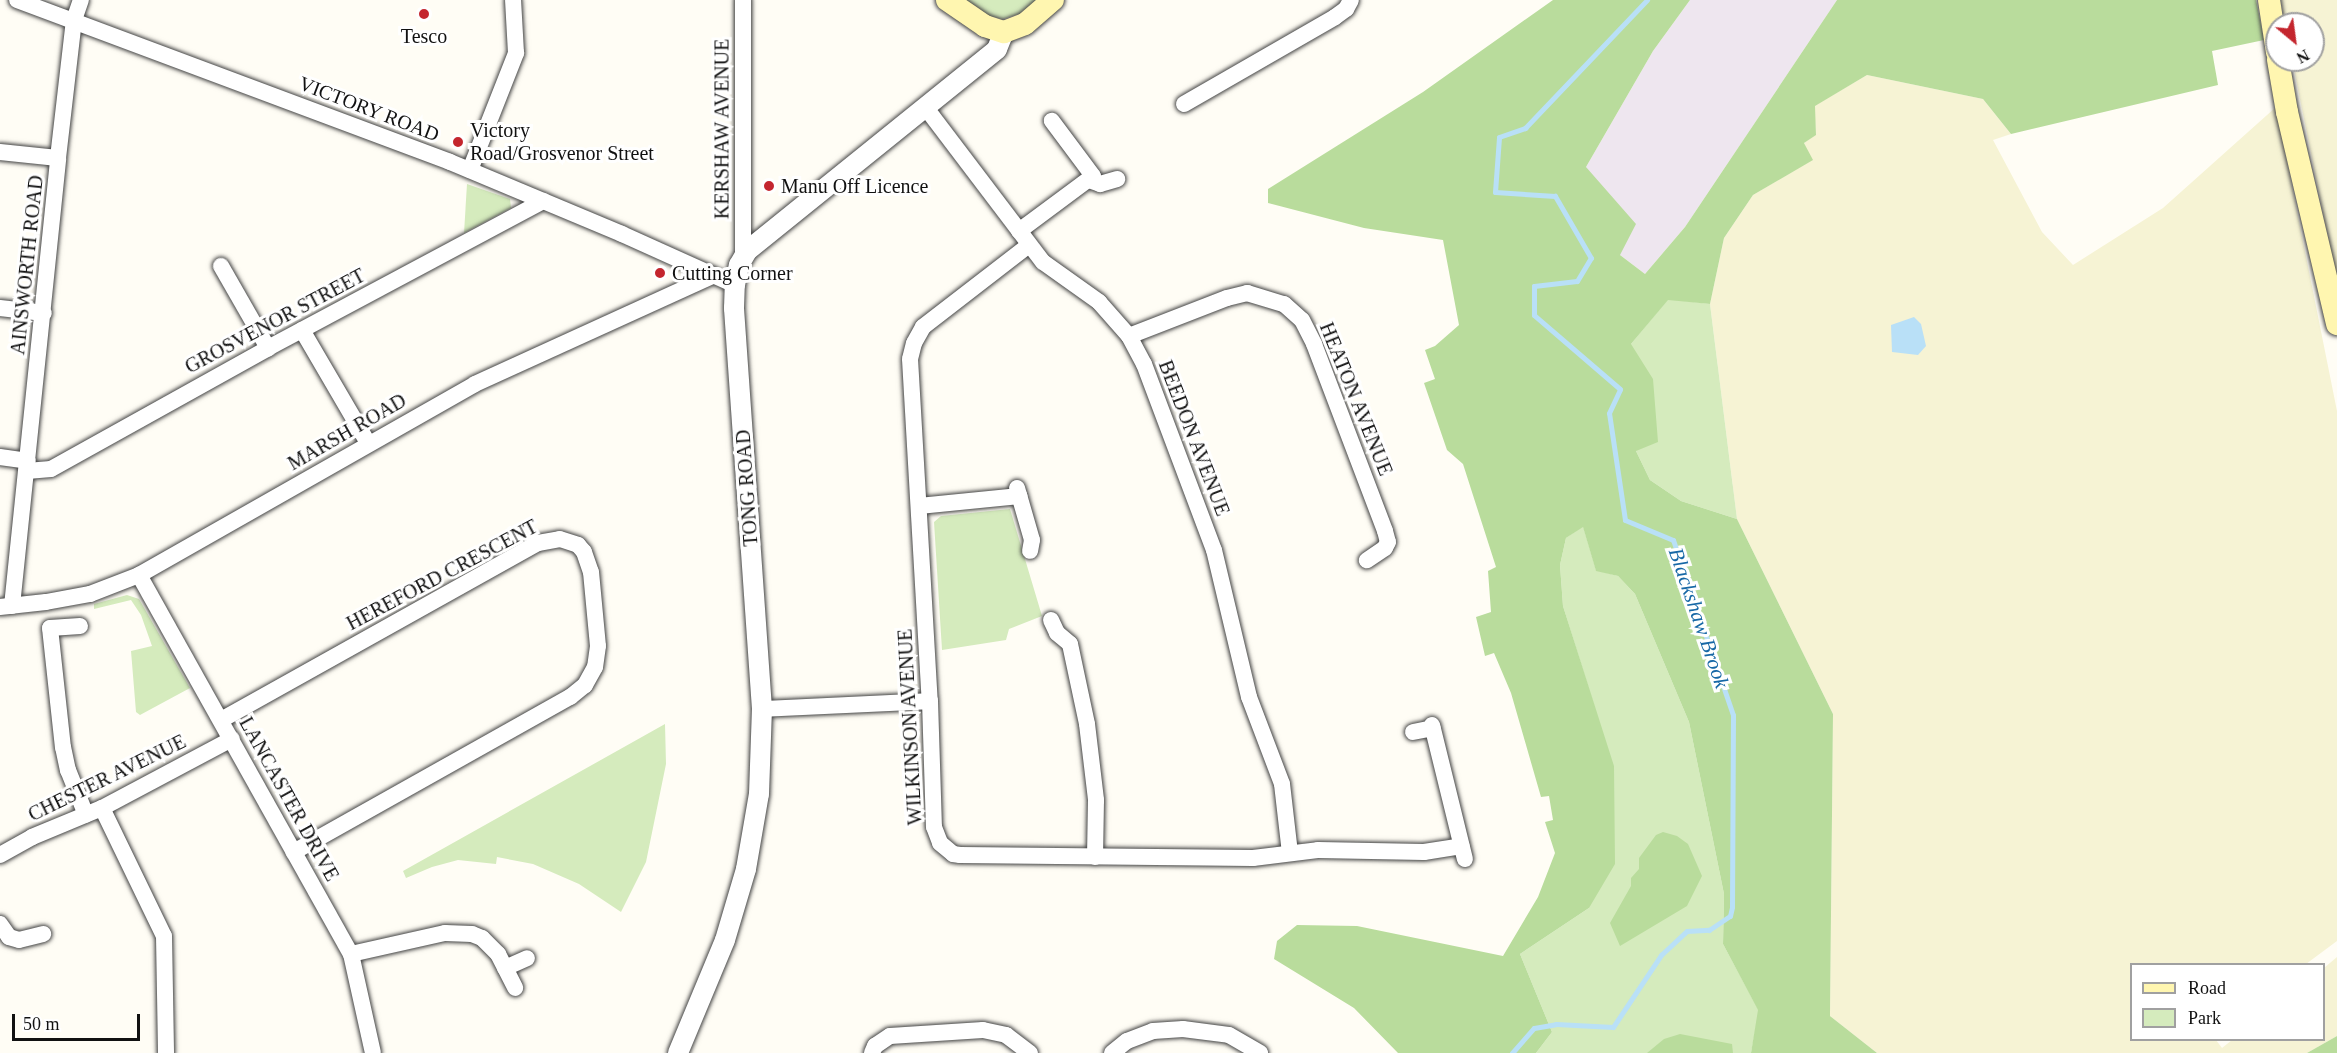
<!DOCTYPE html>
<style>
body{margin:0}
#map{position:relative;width:2337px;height:1053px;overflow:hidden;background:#fffdf5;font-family:Georgia,serif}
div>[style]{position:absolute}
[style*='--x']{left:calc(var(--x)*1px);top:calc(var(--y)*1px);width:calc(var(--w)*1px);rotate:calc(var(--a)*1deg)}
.industrial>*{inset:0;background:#eee6ef}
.farmland>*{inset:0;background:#f6f3d4}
.green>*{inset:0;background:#d5ebbd}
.forest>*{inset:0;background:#b9dc9c}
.water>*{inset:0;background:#b9e0f7}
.stream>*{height:5px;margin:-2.5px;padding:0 2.5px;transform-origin:2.5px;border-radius:2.5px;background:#b9e0f7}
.roads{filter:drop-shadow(0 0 2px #444) drop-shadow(0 0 2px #444)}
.minor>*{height:16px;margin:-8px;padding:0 8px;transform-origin:8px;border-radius:8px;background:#fff}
.tertiary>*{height:20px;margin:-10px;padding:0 10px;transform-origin:10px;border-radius:10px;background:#fff}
.secondary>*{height:22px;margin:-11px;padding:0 11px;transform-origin:11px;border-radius:11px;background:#fff6b0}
.dots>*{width:16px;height:16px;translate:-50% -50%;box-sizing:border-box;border:3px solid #fff;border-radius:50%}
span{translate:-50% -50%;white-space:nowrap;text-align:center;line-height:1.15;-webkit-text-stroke:6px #fff;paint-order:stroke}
.poi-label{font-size:20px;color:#111}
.left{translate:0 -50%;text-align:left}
.street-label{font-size:20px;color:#111}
.water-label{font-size:21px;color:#1768a6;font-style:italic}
.legend{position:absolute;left:2130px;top:963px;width:195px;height:78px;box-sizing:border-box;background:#fff;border:2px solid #a0a0a0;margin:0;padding:8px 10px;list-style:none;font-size:18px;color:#111}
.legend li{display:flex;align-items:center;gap:12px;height:30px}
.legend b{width:30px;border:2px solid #a0a0a0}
.north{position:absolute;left:2265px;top:12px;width:60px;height:60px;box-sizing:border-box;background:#fff;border:2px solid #a0a0a0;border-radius:50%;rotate:151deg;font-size:16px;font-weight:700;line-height:24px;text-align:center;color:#111}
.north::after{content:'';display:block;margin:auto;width:21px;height:27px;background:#c4262e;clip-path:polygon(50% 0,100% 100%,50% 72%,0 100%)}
.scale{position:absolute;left:12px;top:1014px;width:128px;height:27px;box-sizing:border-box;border:3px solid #111;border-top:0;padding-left:8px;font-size:18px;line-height:21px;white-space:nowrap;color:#111;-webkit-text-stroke:4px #fff;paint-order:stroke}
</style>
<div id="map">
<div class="industrial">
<i style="clip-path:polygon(1690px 0,1837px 0,1685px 227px,1645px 274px,1620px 255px,1586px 167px,1653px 51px)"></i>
</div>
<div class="farmland">
<i style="clip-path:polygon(2281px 0,2337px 0,2337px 281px,2292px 60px,2313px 60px,2313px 24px,2285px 24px)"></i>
<i style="clip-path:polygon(1867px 75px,1983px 99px,2011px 134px,1993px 140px,2042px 232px,2073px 265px,2163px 208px,2276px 107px,2337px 411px,2337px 941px,2306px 964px,2132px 964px,2132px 1040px,2216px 1040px,2222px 1048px,2232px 1040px,2324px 1040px,2324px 968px,2337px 957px,2337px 1036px,2307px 1053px,1877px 1053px,1830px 1016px,1833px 714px,1737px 519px,1710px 304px,1724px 238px,1753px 195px,1812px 160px,1804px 143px,1816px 134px,1814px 106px)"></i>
</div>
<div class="green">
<i style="clip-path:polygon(965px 0,1037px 0,1019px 14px,1003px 19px,986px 16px)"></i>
<i style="clip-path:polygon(467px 184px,510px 199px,511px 208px,464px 233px)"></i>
<i style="clip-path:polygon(1668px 299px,1710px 304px,1737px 519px,1681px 501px,1650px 480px,1636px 451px,1631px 344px)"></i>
<i style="clip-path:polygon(1010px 509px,1042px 616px,1009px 629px,1006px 640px,942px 650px,934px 522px,941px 516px)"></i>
<i style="clip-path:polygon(1583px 526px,1596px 570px,1618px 576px,1635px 594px,1689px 722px,1724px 894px,1723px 944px,1759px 1011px,1751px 1053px,1536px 1053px,1552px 1032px,1520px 954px,1589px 908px,1613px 766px,1563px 606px,1560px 565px,1566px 538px)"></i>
<i style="clip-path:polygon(127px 595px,139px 599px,190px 688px,140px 715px,136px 712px,131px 651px,152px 646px,141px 615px,131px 600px,94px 609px,94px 604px)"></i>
<i style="clip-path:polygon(665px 724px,666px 764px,646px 862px,621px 912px,579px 884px,533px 864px,497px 857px,496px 864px,458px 860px,432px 867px,406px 878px,403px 871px)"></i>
</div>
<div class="forest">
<i style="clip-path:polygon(1553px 0,1690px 0,1653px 51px,1586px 167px,1636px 224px,1620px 255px,1645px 274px,1685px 227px,1837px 0,2256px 0,2264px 40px,2212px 51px,2218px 85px,2011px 134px,1983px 99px,1867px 75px,1815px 106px,1816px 135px,1804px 143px,1813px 160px,1753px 195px,1724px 238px,1710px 304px,1668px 300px,1631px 344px,1653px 379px,1658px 442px,1636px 451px,1650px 480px,1681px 501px,1737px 519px,1833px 714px,1830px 1016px,1877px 1053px,1751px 1053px,1758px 1010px,1723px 944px,1724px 894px,1689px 722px,1635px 594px,1618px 576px,1596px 571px,1583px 527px,1566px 538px,1560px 565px,1563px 606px,1614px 766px,1615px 864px,1589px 908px,1520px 954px,1552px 1032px,1536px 1053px,1398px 1053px,1354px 1008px,1274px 959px,1277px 941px,1297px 925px,1357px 926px,1503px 956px,1538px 897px,1555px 853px,1545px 822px,1553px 820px,1549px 796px,1541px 797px,1511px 693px,1494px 653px,1485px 656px,1476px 617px,1491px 612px,1488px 571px,1496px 567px,1463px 464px,1447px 450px,1424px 383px,1435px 379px,1425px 350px,1435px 346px,1459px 325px,1443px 240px,1364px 228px,1268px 203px,1268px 189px,1423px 92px)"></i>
<i style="clip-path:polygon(1663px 832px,1677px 836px,1688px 844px,1702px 876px,1687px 906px,1620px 946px,1610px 923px,1631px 886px,1631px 878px,1639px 869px,1639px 858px,1656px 835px)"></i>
<i style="clip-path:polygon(1680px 1034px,1732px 1044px,1733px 1053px,1647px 1053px,1664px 1039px)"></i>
<i style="clip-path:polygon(2337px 1036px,2337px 1053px,2307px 1053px)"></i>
</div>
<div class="water">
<i style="clip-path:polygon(1914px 317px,1921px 324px,1926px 346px,1918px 355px,1892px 352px,1891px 325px)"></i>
</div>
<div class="stream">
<i style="--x:1512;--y:1053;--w:33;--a:-49"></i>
<i style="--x:1534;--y:1028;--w:22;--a:-10"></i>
<i style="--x:1556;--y:1024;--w:57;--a:3"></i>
<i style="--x:1613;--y:1027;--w:87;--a:-56.3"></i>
<i style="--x:1661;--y:955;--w:35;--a:-43"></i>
<i style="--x:1687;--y:931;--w:22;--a:-3"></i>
<i style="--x:1709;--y:930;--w:25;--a:-34"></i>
<i style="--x:1730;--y:916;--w:9;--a:-77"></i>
<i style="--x:1732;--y:907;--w:192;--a:-89.7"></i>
<i style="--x:1733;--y:715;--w:185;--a:-108.9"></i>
<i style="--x:1673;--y:540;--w:52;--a:-157.4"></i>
<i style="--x:1625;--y:520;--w:108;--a:-98.5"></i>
<i style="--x:1609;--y:413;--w:26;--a:-65"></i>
<i style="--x:1620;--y:389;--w:113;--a:-139.3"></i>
<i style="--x:1534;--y:315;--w:29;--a:-90"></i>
<i style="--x:1534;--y:286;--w:43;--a:-6.6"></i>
<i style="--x:1577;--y:281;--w:27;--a:-59"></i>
<i style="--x:1591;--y:258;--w:72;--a:-120.1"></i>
<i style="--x:1555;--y:196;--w:60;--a:-176.2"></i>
<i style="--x:1495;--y:192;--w:55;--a:-85.8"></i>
<i style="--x:1499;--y:137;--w:28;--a:-19"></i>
<i style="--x:1525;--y:128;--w:177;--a:-46.4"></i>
</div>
<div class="roads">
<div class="minor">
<i style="--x:17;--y:0;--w:462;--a:20.5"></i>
<i style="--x:450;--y:162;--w:186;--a:22.7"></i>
<i style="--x:622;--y:234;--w:124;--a:24.3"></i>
<i style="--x:1184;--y:104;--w:174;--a:-29.9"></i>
<i style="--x:1335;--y:17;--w:14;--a:-36"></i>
<i style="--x:1346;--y:9;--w:10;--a:-61"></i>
<i style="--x:926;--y:108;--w:193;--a:52.8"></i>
<i style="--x:1043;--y:262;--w:69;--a:35.5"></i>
<i style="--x:1099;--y:302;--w:45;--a:48.6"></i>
<i style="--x:1129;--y:336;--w:32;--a:62"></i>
<i style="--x:1144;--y:364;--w:199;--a:69.4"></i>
<i style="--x:1214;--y:550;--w:151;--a:76.6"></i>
<i style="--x:1249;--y:697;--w:93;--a:69.2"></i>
<i style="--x:1282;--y:784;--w:69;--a:83.4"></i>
<i style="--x:0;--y:152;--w:58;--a:5.9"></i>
<i style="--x:470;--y:170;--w:126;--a:-68.5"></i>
<i style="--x:516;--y:53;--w:53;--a:-93.2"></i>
<i style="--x:1089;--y:180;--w:12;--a:20"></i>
<i style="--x:1100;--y:184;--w:18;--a:-16"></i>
<i style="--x:1019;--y:231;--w:92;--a:-36.6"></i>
<i style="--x:1093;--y:176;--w:69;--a:-126.7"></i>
<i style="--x:1029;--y:245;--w:134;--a:142.3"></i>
<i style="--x:923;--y:327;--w:18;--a:119"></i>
<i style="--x:914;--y:343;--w:16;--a:104"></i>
<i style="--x:910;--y:359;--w:343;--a:86.7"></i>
<i style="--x:930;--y:701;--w:126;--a:88.2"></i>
<i style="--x:934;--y:827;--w:17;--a:69"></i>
<i style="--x:940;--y:843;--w:17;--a:40"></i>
<i style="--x:953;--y:854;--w:7;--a:8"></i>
<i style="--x:960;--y:855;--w:293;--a:0.6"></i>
<i style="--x:1253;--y:858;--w:65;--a:-7"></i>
<i style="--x:1318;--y:850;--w:106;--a:1.1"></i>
<i style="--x:1424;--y:852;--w:38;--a:-9"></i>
<i style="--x:743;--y:258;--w:258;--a:-90"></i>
<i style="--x:221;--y:266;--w:95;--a:60.2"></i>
<i style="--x:0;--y:308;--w:44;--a:6.5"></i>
<i style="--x:302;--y:330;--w:131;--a:59.7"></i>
<i style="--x:1129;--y:336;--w:105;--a:-21.2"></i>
<i style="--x:1227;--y:298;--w:21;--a:-14"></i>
<i style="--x:1247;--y:293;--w:39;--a:17"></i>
<i style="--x:1284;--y:304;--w:24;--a:42"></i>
<i style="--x:1302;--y:320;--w:27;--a:63"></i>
<i style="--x:1314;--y:344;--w:200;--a:69.2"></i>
<i style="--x:1385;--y:531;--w:11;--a:75"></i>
<i style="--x:1388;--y:542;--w:7;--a:117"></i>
<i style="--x:1385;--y:548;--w:22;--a:146"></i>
<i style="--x:0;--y:457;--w:28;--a:8"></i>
<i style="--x:27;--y:471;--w:24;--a:-5"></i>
<i style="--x:51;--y:469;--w:248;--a:-29.1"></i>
<i style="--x:268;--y:348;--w:312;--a:-28.1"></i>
<i style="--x:1017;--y:488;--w:54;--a:73.9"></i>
<i style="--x:1032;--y:540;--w:11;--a:100"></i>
<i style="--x:919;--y:506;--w:101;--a:-5.7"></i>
<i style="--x:139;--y:575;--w:434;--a:60.8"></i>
<i style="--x:351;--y:954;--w:101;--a:77.5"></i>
<i style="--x:12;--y:606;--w:450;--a:-84.1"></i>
<i style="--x:58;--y:158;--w:139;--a:-83.4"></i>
<i style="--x:74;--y:20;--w:21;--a:-71"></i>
<i style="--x:0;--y:607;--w:46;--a:-6.2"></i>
<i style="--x:46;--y:602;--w:45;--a:-10.3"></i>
<i style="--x:90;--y:594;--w:53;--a:-21.2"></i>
<i style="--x:139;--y:575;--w:386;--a:-29.6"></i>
<i style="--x:475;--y:384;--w:260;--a:-24.5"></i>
<i style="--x:1051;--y:620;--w:14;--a:65"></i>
<i style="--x:1057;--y:633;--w:17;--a:40"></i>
<i style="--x:1070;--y:644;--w:82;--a:78"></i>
<i style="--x:1087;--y:724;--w:77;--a:83.2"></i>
<i style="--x:1096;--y:800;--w:57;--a:91"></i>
<i style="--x:80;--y:626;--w:30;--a:176"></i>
<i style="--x:50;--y:628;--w:120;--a:83.8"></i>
<i style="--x:63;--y:747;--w:24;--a:78"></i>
<i style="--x:68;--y:770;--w:48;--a:68.2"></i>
<i style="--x:762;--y:709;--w:168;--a:-2.7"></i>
<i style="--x:221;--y:720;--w:363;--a:-29.2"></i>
<i style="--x:538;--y:543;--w:22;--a:-10"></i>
<i style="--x:560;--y:539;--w:19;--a:18"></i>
<i style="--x:578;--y:545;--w:9;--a:49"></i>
<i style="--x:584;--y:552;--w:21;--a:71"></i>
<i style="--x:591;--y:572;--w:74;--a:84.6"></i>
<i style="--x:598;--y:646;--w:21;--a:98"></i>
<i style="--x:595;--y:667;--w:21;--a:119"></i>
<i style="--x:585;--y:685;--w:19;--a:141"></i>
<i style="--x:570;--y:697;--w:317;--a:150.7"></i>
<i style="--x:1432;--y:725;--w:138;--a:76.2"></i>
<i style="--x:1413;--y:732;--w:20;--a:-11"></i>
<i style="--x:102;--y:808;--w:142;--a:64.2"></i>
<i style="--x:164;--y:936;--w:117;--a:89"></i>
<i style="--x:0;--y:855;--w:37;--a:-29"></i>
<i style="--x:32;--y:837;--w:76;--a:-22.5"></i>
<i style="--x:102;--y:808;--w:147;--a:-28"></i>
<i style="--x:0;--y:924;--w:16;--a:55"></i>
<i style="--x:9;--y:937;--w:10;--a:17"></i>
<i style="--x:19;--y:940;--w:25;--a:-14"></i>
<i style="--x:351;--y:954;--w:96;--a:-12.6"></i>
<i style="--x:445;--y:933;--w:27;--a:2"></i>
<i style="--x:472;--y:934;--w:11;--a:22"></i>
<i style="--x:482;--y:938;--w:23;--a:45"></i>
<i style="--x:498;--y:954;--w:38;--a:63"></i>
<i style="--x:505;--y:968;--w:24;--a:-24"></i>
<i style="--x:872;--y:1053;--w:8;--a:-67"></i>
<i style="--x:875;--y:1046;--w:18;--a:-34"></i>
<i style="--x:890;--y:1036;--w:93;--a:-3.7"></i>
<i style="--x:983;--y:1030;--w:24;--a:12"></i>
<i style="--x:1006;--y:1035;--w:30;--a:37"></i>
<i style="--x:1112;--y:1053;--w:19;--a:-39"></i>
<i style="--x:1127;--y:1041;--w:28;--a:-21"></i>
<i style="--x:1153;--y:1031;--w:30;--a:-4"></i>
<i style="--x:1183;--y:1029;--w:46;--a:7.4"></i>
<i style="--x:1229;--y:1035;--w:36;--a:30"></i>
</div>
<div class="tertiary">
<i style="--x:678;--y:1053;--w:122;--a:-67.4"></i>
<i style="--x:725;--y:940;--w:74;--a:-73.5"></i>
<i style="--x:746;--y:869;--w:76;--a:-80.2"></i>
<i style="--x:759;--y:794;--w:85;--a:-88"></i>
<i style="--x:762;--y:709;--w:402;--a:-94"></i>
<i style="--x:734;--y:308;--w:23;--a:-88"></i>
<i style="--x:735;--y:285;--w:20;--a:-79"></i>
<i style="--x:739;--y:265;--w:16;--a:-60"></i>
<i style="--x:747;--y:251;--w:321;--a:-38.9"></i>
<i style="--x:997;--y:49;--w:18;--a:-68"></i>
</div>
<div class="secondary">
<i style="--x:947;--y:0;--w:46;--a:34.4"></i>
<i style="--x:985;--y:26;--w:20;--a:18"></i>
<i style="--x:1004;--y:32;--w:22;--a:-21"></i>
<i style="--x:1025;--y:24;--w:37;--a:-41"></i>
<i style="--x:2269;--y:0;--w:53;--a:81.3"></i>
<i style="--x:2278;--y:60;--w:53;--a:80.2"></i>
<i style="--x:2287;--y:112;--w:218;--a:76.7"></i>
</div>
</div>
<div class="dots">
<i style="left:424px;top:14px;background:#c4262e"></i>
<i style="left:458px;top:142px;background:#c4262e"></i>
<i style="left:769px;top:186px;background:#c4262e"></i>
<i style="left:660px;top:273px;background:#c4262e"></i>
</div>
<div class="poi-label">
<span style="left:424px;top:36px">Tesco</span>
<span class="left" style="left:470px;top:142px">Victory<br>Road/Grosvenor Street</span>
<span class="left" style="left:781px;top:186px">Manu Off Licence</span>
<span class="left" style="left:672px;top:273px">Cutting Corner</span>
</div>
<div class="street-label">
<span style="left:369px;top:109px;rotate:21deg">VICTORY ROAD</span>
<span style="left:722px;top:129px;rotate:-90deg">KERSHAW AVENUE</span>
<span style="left:27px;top:265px;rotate:-84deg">AINSWORTH ROAD</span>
<span style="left:275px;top:321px;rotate:-28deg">GROSVENOR STREET</span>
<span style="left:1356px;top:399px;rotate:68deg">HEATON AVENUE</span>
<span style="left:347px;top:432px;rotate:-30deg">MARSH ROAD</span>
<span style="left:1194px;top:438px;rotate:69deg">BEEDON AVENUE</span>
<span style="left:747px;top:488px;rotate:-94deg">TONG ROAD</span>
<span style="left:442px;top:575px;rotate:-28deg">HEREFORD CRESCENT</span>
<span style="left:910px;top:727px;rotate:-93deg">WILKINSON AVENUE</span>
<span style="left:107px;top:778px;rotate:-26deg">CHESTER AVENUE</span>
<span style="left:289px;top:799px;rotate:61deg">LANCASTER DRIVE</span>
</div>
<div class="water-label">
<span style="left:1699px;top:618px;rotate:71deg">Blackshaw Brook</span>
</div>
<ul class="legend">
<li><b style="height:8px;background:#fff6b0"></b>Road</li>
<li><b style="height:16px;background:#d5ebbd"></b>Park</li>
</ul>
<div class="north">N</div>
<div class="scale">50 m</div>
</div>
